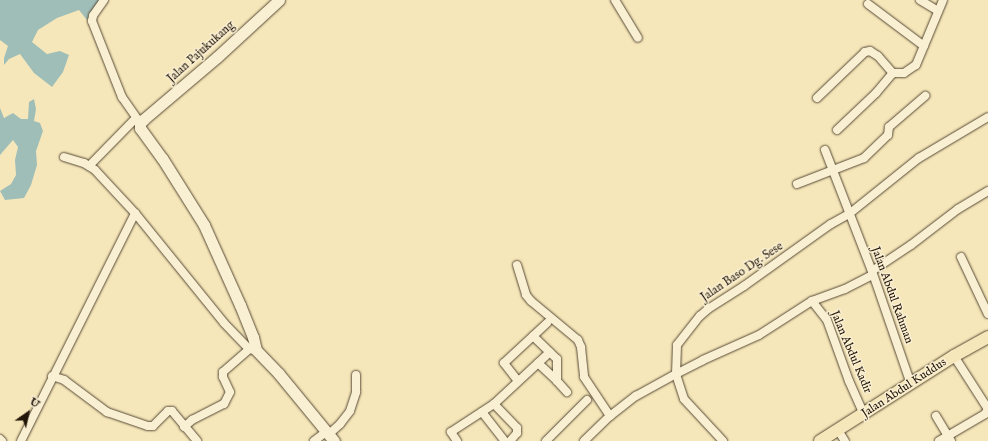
<!DOCTYPE html>
<style>
body{margin:0}
#map{position:relative;width:988px;height:441px;overflow:hidden;background:#f6e7ba;font-family:"IM FELL English",serif}
div>[style]{position:absolute}
[style*='--x']{left:calc(var(--x)*1px);top:calc(var(--y)*1px);width:calc(var(--w)*1px);rotate:calc(var(--a)*1deg)}
.water>*{inset:0;background:#a0beb8}
.roads{filter:drop-shadow(0 0 1px #564934) drop-shadow(0 0 1px #564934)}
.street>*{height:8px;margin:-4px;padding:0 4px;transform-origin:4px;border-radius:4px;background:#f9efd2}
.secondary>*{height:11px;margin:-5.5px;padding:0 5.5px;transform-origin:5.5px;border-radius:5.5px;background:#f9efd2}
.primary>*{height:12px;margin:-6px;padding:0 6px;transform-origin:6px;border-radius:6px;background:#f6e7ba}
span{translate:-50% -50%;white-space:nowrap;text-align:center;line-height:1.15;-webkit-text-stroke:3px #f9efd2;paint-order:stroke}
.street-label{font-size:12px;color:#211408}
.north{position:absolute;left:8px;top:393px;width:40px;height:40px;-webkit-text-stroke:3px #f9efd2;paint-order:stroke;rotate:34deg;font-size:11px;font-weight:700;line-height:16px;text-align:center;color:#211408}
.north::after{content:'';display:block;margin:auto;width:14px;height:18px;background:#211408;clip-path:polygon(50% 0,100% 100%,50% 72%,0 100%)}
</style>
<div id="map">
<div class="water">
<i style="clip-path:polygon(0 0,100px 0,87px 20px,79px 10px,57px 18px,38px 30px,32px 42px,47px 54px,60px 51px,69px 55px,63px 72px,52px 87px,34px 73px,20px 54px,9px 59px,4px 65px,4px 58px,8px 46px,0 40px)"></i>
<i style="clip-path:polygon(34px 99px,36px 109px,34px 121px,40px 123px,43px 131px,36px 151px,37px 165px,31px 185px,24px 198px,5px 200px,0 191px,11px 184px,16px 175px,15px 160px,18px 147px,13px 140px,0 155px,0 108px,4px 118px,13px 113px,21px 119px,28px 119px,29px 102px)"></i>
</div>
<div class="roads">
<div class="street">
<i style="--x:104;--y:0;--w:19;--a:125"></i>
<i style="--x:93;--y:16;--w:5;--a:101"></i>
<i style="--x:92;--y:21;--w:82;--a:68.5"></i>
<i style="--x:122;--y:97;--w:32;--a:55"></i>
<i style="--x:615;--y:0;--w:44;--a:58.8"></i>
<i style="--x:920;--y:0;--w:21;--a:31"></i>
<i style="--x:868;--y:4;--w:70;--a:36.9"></i>
<i style="--x:817;--y:98;--w:66;--a:-43.8"></i>
<i style="--x:865;--y:52;--w:5;--a:-11"></i>
<i style="--x:870;--y:51;--w:9;--a:32"></i>
<i style="--x:878;--y:56;--w:23;--a:49"></i>
<i style="--x:837;--y:130;--w:54;--a:-43.5"></i>
<i style="--x:876;--y:93;--w:26;--a:-50"></i>
<i style="--x:893;--y:73;--w:11;--a:0"></i>
<i style="--x:904;--y:73;--w:14;--a:-34"></i>
<i style="--x:916;--y:65;--w:70;--a:-67.4"></i>
<i style="--x:825;--y:150;--w:130;--a:68.8"></i>
<i style="--x:872;--y:271;--w:120;--a:71"></i>
<i style="--x:64;--y:157;--w:21;--a:17"></i>
<i style="--x:84;--y:163;--w:13;--a:32"></i>
<i style="--x:95;--y:170;--w:59;--a:47.1"></i>
<i style="--x:89;--y:166;--w:67;--a:-45.6"></i>
<i style="--x:797;--y:184;--w:72;--a:-21.2"></i>
<i style="--x:864;--y:158;--w:33;--a:-44"></i>
<i style="--x:888;--y:135;--w:8;--a:-83"></i>
<i style="--x:889;--y:127;--w:48;--a:-40.7"></i>
<i style="--x:961;--y:257;--w:63;--a:64.7"></i>
<i style="--x:517;--y:265;--w:31;--a:73"></i>
<i style="--x:526;--y:295;--w:8;--a:50"></i>
<i style="--x:531;--y:301;--w:61;--a:39.7"></i>
<i style="--x:578;--y:340;--w:8;--a:67"></i>
<i style="--x:581;--y:347;--w:30;--a:84"></i>
<i style="--x:584;--y:377;--w:47;--a:56.3"></i>
<i style="--x:872;--y:271;--w:47;--a:-33.7"></i>
<i style="--x:911;--y:245;--w:59;--a:-37.5"></i>
<i style="--x:958;--y:209;--w:35;--a:-31"></i>
<i style="--x:812;--y:301;--w:24;--a:52"></i>
<i style="--x:827;--y:320;--w:65;--a:70.2"></i>
<i style="--x:849;--y:381;--w:36;--a:66"></i>
<i style="--x:533;--y:336;--w:33;--a:44"></i>
<i style="--x:557;--y:359;--w:22;--a:90"></i>
<i style="--x:557;--y:381;--w:15;--a:48"></i>
<i style="--x:538;--y:363;--w:26;--a:43"></i>
<i style="--x:52;--y:376;--w:13;--a:18"></i>
<i style="--x:64;--y:380;--w:54;--a:36.7"></i>
<i style="--x:107;--y:412;--w:43;--a:18.9"></i>
<i style="--x:148;--y:426;--w:5;--a:0"></i>
<i style="--x:153;--y:426;--w:21;--a:-45"></i>
<i style="--x:168;--y:411;--w:4;--a:0"></i>
<i style="--x:172;--y:411;--w:39;--a:50"></i>
<i style="--x:518;--y:381;--w:23;--a:-128"></i>
<i style="--x:504;--y:363;--w:59;--a:-42.9"></i>
<i style="--x:494;--y:404;--w:33;--a:46"></i>
<i style="--x:517;--y:428;--w:5;--a:90"></i>
<i style="--x:517;--y:433;--w:11;--a:131"></i>
<i style="--x:482;--y:412;--w:37;--a:52"></i>
<i style="--x:936;--y:416;--w:29;--a:59"></i>
<i style="--x:184;--y:427;--w:11;--a:-41"></i>
<i style="--x:192;--y:420;--w:36;--a:-27"></i>
<i style="--x:224;--y:404;--w:13;--a:-63"></i>
<i style="--x:230;--y:392;--w:17;--a:-115"></i>
<i style="--x:223;--y:377;--w:5;--a:-90"></i>
<i style="--x:223;--y:372;--w:35;--a:-41"></i>
<i style="--x:838;--y:430;--w:13;--a:58"></i>
<i style="--x:329;--y:434;--w:15;--a:-42"></i>
<i style="--x:340;--y:424;--w:16;--a:-52"></i>
<i style="--x:350;--y:411;--w:20;--a:-72"></i>
<i style="--x:356;--y:392;--w:17;--a:-90"></i>
<i style="--x:0;--y:439;--w:3;--a:45"></i>
<i style="--x:21;--y:441;--w:255;--a:-63.4"></i>
<i style="--x:135;--y:213;--w:141;--a:51"></i>
<i style="--x:224;--y:323;--w:36;--a:46"></i>
<i style="--x:249;--y:349;--w:7;--a:8"></i>
<i style="--x:314;--y:441;--w:15;--a:-37"></i>
<i style="--x:457;--y:441;--w:11;--a:-124"></i>
<i style="--x:451;--y:432;--w:51;--a:-33.1"></i>
<i style="--x:494;--y:404;--w:76;--a:-42.9"></i>
<i style="--x:546;--y:441;--w:58;--a:-45"></i>
<i style="--x:584;--y:441;--w:36;--a:-44"></i>
<i style="--x:610;--y:416;--w:33;--a:-38"></i>
<i style="--x:636;--y:396;--w:46;--a:-28.8"></i>
<i style="--x:676;--y:374;--w:29;--a:-88"></i>
<i style="--x:677;--y:345;--w:37;--a:-52"></i>
<i style="--x:700;--y:316;--w:11;--a:-41"></i>
<i style="--x:708;--y:309;--w:43;--a:-32.6"></i>
<i style="--x:744;--y:286;--w:107;--a:-35.5"></i>
<i style="--x:831;--y:224;--w:21;--a:-29"></i>
<i style="--x:849;--y:214;--w:90;--a:-38.7"></i>
<i style="--x:919;--y:158;--w:80;--a:-30.7"></i>
<i style="--x:723;--y:441;--w:57;--a:-132.9"></i>
<i style="--x:684;--y:399;--w:26;--a:-108"></i>
<i style="--x:676;--y:374;--w:30;--a:-27"></i>
<i style="--x:703;--y:360;--w:61;--a:-24.1"></i>
<i style="--x:759;--y:335;--w:63;--a:-32.7"></i>
<i style="--x:812;--y:301;--w:35;--a:-20"></i>
<i style="--x:845;--y:289;--w:31;--a:-27"></i>
<i style="--x:939;--y:441;--w:53;--a:-30.4"></i>
<i style="--x:985;--y:414;--w:6;--a:-59"></i>
<i style="--x:988;--y:409;--w:63;--a:-122.7"></i>
</div>
<div class="secondary">
<i style="--x:279;--y:0;--w:84;--a:137.4"></i>
<i style="--x:217;--y:57;--w:96;--a:139.7"></i>
<i style="--x:144;--y:119;--w:6;--a:135"></i>
<i style="--x:140;--y:123;--w:5;--a:90"></i>
<i style="--x:140;--y:128;--w:37;--a:54"></i>
<i style="--x:162;--y:158;--w:79;--a:57.9"></i>
<i style="--x:204;--y:225;--w:88;--a:65.8"></i>
<i style="--x:240;--y:305;--w:35;--a:68"></i>
<i style="--x:253;--y:337;--w:13;--a:77"></i>
<i style="--x:256;--y:350;--w:33;--a:46"></i>
<i style="--x:279;--y:374;--w:87;--a:50.6"></i>
</div>
<div class="primary">
<i style="--x:820;--y:441;--w:159;--a:-32.4"></i>
<i style="--x:954;--y:356;--w:39;--a:-29"></i>
</div>
</div>
<div class="street-label">
<span style="left:201px;top:52px;rotate:-42deg">Jalan Pajukukang</span>
<span style="left:742px;top:272px;rotate:-34deg">Jalan Baso Dg. Sese</span>
<span style="left:892px;top:295px;rotate:70deg">Jalan Abdul Rahman</span>
<span style="left:851px;top:352px;rotate:67deg">Jalan Abdul Kadir</span>
<span style="left:904px;top:388px;rotate:-33deg">Jalan Abdul Kuddus</span>
</div>
<div class="north">U</div>
</div>
